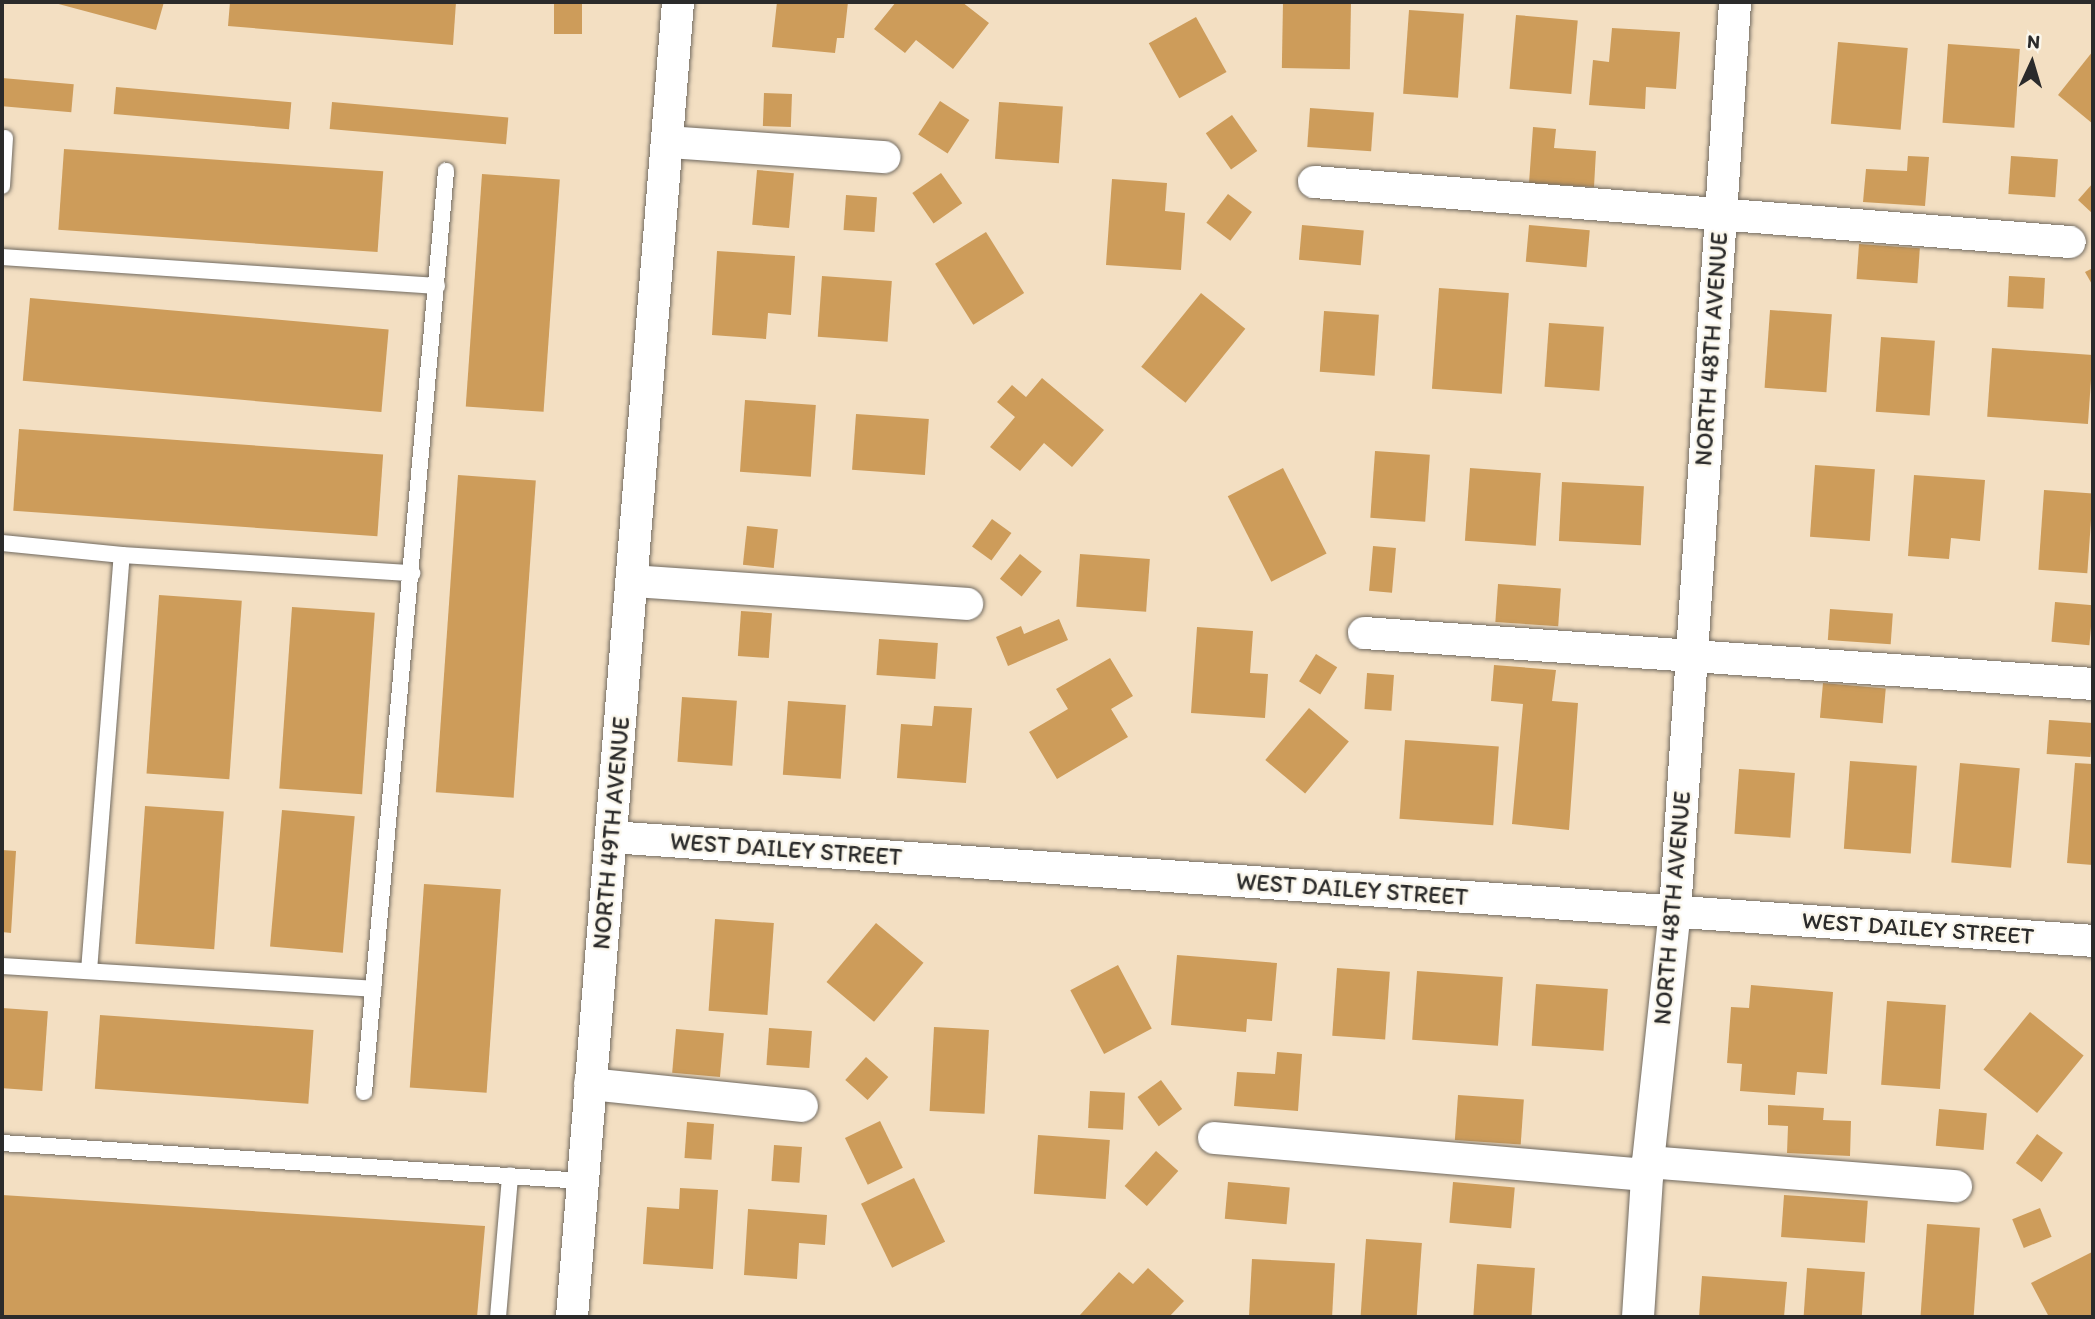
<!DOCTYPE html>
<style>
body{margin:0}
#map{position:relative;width:2095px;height:1319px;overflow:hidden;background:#f3dfc2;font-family:Itim,sans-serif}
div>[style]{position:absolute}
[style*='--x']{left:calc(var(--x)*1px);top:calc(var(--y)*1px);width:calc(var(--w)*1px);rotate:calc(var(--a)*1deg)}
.building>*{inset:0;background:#cd9c5a;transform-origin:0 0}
.roads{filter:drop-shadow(0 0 2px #716a60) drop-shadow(0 0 2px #716a60)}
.lane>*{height:16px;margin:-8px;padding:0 8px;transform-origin:8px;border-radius:8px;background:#fff}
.street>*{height:32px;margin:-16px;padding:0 16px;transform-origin:16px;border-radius:16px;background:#fff}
span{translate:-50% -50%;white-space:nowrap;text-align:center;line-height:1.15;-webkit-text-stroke:5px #fbf7ec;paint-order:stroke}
.street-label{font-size:24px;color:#2b2b2b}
.frame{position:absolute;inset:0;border:4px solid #2b2b2b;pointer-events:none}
.north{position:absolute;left:1997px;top:28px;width:70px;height:70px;-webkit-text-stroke:5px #fbf7ec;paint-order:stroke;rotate:4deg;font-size:19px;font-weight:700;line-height:28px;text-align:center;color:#2b2b2b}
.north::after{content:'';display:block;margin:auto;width:24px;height:32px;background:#2b2b2b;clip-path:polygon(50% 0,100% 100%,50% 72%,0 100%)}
</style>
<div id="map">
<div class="building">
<i style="clip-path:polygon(51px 2px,164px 2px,156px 30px)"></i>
<i style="clip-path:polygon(230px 2px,456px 2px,453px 45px,228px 26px)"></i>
<i style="left:554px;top:2px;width:28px;height:32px"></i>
<i style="clip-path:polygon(777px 2px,848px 2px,844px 38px,837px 38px,835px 53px,772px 47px)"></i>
<i style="clip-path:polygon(896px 2px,962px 2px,989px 23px,953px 69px,916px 40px,905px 53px,874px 29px)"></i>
<i style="left:1283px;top:2px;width:68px;height:66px;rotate:1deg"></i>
<i style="left:1409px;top:10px;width:55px;height:84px;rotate:4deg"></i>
<i style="left:1516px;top:15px;width:62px;height:74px;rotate:5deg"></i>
<i style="left:1196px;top:17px;width:63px;height:54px;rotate:61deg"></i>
<i style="clip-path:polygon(1612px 28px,1680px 32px,1676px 89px,1646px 87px,1645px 109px,1589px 105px,1593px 60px,1609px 62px)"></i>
<i style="left:1838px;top:42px;width:70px;height:82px;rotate:5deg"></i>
<i style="left:1948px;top:44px;width:72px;height:79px;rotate:4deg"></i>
<i style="clip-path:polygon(2093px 51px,2093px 124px,2058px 95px)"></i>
<i style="left:2px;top:78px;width:72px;height:28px;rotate:5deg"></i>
<i style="left:116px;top:87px;width:176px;height:27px;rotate:5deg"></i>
<i style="left:764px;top:93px;width:28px;height:33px;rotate:2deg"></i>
<i style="left:940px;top:101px;width:35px;height:40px;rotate:33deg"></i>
<i style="left:332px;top:102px;width:177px;height:27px;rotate:5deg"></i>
<i style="left:999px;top:102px;width:64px;height:57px;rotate:4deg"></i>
<i style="left:1310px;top:108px;width:64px;height:39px;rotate:4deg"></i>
<i style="left:1232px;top:115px;width:44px;height:32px;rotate:55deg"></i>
<i style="clip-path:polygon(1533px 127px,1556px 129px,1554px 148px,1596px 151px,1594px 187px,1529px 183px)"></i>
<i style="left:64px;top:149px;width:320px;height:81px;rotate:4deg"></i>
<i style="clip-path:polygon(1908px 156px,1929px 157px,1925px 206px,1863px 202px,1866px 169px,1907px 171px)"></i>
<i style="left:2011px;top:156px;width:47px;height:38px;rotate:4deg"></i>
<i style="left:757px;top:170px;width:37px;height:55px;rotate:5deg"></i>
<i style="left:941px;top:173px;width:37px;height:35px;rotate:55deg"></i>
<i style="left:482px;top:174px;width:78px;height:233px;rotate:4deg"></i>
<i style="clip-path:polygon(1112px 179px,1167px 183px,1165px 211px,1185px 213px,1181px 270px,1106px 265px)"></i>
<i style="clip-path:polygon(2093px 183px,2093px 214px,2078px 200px)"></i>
<i style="left:1228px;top:194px;width:30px;height:36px;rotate:37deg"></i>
<i style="left:846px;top:195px;width:31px;height:35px;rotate:4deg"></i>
<i style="left:1302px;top:225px;width:62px;height:35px;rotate:5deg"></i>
<i style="left:1529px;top:225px;width:61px;height:37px;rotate:5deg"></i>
<i style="left:986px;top:232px;width:72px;height:60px;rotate:58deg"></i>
<i style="left:1859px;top:244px;width:61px;height:35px;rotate:4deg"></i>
<i style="clip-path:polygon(717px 251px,795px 256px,791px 315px,768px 313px,766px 339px,712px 335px)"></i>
<i style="clip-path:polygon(2093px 268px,2093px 286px,2085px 272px)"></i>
<i style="left:822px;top:276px;width:70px;height:61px;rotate:4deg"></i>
<i style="left:2009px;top:276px;width:36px;height:31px;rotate:3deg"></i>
<i style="left:1439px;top:288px;width:70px;height:101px;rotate:4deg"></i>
<i style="left:1201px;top:293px;width:57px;height:95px;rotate:39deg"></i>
<i style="left:30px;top:298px;width:360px;height:83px;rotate:5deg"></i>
<i style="left:1770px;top:310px;width:62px;height:78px;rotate:4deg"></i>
<i style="left:1324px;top:311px;width:55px;height:61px;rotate:4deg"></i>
<i style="left:1549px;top:323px;width:55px;height:64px;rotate:4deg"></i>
<i style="left:1881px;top:337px;width:54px;height:75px;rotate:4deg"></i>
<i style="left:1992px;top:348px;width:101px;height:69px;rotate:4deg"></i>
<i style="clip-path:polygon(1042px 378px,1104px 430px,1072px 467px,1044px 443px,1020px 471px,990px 447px,1015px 417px,997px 402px,1012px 385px,1026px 397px)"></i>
<i style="left:745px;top:400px;width:71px;height:72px;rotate:4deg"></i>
<i style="left:856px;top:414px;width:73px;height:56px;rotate:4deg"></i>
<i style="left:19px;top:429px;width:365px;height:82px;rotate:4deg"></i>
<i style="left:1375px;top:451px;width:55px;height:67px;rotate:4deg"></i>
<i style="left:1815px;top:465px;width:60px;height:72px;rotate:4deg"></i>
<i style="left:1283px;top:468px;width:96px;height:62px;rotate:63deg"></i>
<i style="left:1470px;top:468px;width:71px;height:73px;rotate:4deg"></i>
<i style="left:458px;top:475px;width:78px;height:318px;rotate:4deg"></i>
<i style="clip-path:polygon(1914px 475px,1985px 480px,1980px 541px,1951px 538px,1949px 559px,1908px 556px)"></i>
<i style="left:1562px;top:482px;width:82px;height:59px;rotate:3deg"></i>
<i style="left:2044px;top:490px;width:49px;height:80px;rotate:4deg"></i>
<i style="left:992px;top:519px;width:24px;height:34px;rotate:36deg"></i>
<i style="left:747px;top:526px;width:31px;height:39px;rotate:6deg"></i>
<i style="left:1373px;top:546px;width:23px;height:45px;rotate:5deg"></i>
<i style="left:1020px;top:554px;width:28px;height:32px;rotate:39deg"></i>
<i style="left:1080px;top:554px;width:70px;height:53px;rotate:4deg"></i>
<i style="left:1498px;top:584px;width:63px;height:38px;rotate:4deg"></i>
<i style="left:159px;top:595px;width:83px;height:179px;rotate:4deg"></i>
<i style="left:2055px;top:602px;width:38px;height:40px;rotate:5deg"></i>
<i style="left:292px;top:607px;width:83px;height:182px;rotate:4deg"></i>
<i style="left:1830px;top:609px;width:63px;height:31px;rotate:4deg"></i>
<i style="left:741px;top:611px;width:31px;height:45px;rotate:4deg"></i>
<i style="clip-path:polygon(1059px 619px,1068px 640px,1008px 666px,996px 637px,1021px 626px,1024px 634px)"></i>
<i style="clip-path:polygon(1197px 627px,1253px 631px,1250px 673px,1268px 674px,1265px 718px,1191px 713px)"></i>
<i style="left:879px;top:639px;width:59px;height:36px;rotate:4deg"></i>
<i style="left:1316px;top:654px;width:25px;height:32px;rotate:32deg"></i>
<i style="clip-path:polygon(1110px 658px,1133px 696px,1111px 709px,1128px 737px,1057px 779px,1029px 732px,1068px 709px,1056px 689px)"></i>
<i style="clip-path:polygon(1494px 665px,1556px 670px,1552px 701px,1578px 703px,1569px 830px,1512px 824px,1523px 704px,1491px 701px)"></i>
<i style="left:1367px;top:673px;width:27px;height:36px;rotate:4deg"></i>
<i style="left:1823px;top:683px;width:63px;height:35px;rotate:5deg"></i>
<i style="left:682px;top:697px;width:55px;height:65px;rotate:4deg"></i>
<i style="left:788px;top:701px;width:58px;height:74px;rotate:4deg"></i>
<i style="clip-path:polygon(934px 706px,972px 708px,966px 783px,897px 778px,901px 724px,932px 726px)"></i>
<i style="left:1309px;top:708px;width:52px;height:68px;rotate:40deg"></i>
<i style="left:2049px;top:720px;width:44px;height:34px;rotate:4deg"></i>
<i style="left:1405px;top:740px;width:94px;height:79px;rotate:4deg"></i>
<i style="left:1850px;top:761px;width:67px;height:88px;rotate:4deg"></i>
<i style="left:1960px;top:763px;width:60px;height:100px;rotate:5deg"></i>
<i style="clip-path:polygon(2075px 763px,2093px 764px,2093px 865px,2067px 863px)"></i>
<i style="left:1739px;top:769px;width:56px;height:65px;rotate:4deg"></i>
<i style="left:145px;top:806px;width:79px;height:138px;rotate:4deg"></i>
<i style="left:282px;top:810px;width:73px;height:137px;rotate:5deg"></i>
<i style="clip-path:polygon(2px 850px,16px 851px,11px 933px,2px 932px)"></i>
<i style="left:424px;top:884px;width:77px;height:204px;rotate:4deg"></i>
<i style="left:715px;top:919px;width:59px;height:92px;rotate:4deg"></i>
<i style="left:876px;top:923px;width:62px;height:77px;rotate:40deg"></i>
<i style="clip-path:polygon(1177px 955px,1277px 963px,1272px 1021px,1247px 1019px,1246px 1032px,1171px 1025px)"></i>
<i style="left:1118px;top:965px;width:72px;height:54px;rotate:62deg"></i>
<i style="left:1337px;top:968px;width:53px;height:68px;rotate:4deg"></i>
<i style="left:1417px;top:971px;width:86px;height:69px;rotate:4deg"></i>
<i style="left:1536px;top:984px;width:72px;height:62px;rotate:4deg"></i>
<i style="clip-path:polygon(1751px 985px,1833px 992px,1827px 1074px,1797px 1072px,1795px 1095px,1740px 1091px,1742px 1064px,1727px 1063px,1731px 1007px,1749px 1008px)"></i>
<i style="left:1887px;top:1001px;width:59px;height:84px;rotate:4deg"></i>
<i style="left:2px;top:1008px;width:46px;height:80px;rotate:4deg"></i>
<i style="left:2030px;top:1012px;width:69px;height:74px;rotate:39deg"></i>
<i style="left:100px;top:1015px;width:214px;height:74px;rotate:4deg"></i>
<i style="left:934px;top:1027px;width:55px;height:84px;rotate:3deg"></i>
<i style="left:769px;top:1028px;width:43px;height:37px;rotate:4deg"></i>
<i style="left:676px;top:1029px;width:48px;height:44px;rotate:5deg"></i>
<i style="clip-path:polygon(1277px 1052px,1302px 1054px,1298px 1111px,1234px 1106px,1237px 1072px,1275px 1074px)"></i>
<i style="left:866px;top:1057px;width:30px;height:31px;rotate:42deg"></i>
<i style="left:1161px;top:1080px;width:36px;height:29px;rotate:54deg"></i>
<i style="left:1090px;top:1091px;width:35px;height:37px;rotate:3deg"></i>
<i style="left:1458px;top:1095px;width:66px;height:45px;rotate:4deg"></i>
<i style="clip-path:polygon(1768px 1105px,1824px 1108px,1823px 1120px,1851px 1121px,1850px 1156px,1787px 1153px,1788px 1126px,1768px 1125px)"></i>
<i style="left:1939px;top:1109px;width:48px;height:37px;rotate:5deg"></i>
<i style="left:880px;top:1121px;width:52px;height:39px;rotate:64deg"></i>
<i style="left:687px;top:1122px;width:27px;height:36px;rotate:4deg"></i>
<i style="left:2037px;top:1134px;width:32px;height:36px;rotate:36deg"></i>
<i style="left:1038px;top:1135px;width:72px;height:59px;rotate:4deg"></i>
<i style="left:774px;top:1145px;width:28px;height:36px;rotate:4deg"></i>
<i style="left:1156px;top:1151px;width:30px;height:47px;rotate:42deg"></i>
<i style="left:914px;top:1178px;width:71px;height:59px;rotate:64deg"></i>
<i style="left:1228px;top:1182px;width:62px;height:37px;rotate:5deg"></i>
<i style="left:1453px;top:1182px;width:62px;height:41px;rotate:5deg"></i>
<i style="clip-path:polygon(680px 1188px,718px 1190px,713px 1269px,643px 1264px,647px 1207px,679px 1209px)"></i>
<i style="clip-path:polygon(2px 1195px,485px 1226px,477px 1317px,2px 1317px)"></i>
<i style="left:1784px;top:1195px;width:84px;height:42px;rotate:4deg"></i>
<i style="left:2040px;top:1208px;width:31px;height:30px;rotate:68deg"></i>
<i style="clip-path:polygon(748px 1209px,827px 1215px,825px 1245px,799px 1243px,797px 1279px,744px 1275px)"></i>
<i style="left:1927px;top:1224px;width:53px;height:93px;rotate:4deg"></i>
<i style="left:1366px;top:1239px;width:56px;height:78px;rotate:4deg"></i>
<i style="clip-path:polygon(2092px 1252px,2093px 1317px,2049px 1317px,2031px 1283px)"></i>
<i style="left:1252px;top:1259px;width:83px;height:57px;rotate:3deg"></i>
<i style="left:1477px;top:1264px;width:58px;height:53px;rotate:4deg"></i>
<i style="clip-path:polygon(1148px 1268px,1184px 1301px,1169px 1317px,1080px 1315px,1119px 1272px,1133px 1284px)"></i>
<i style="left:1807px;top:1268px;width:58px;height:49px;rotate:4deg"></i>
<i style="clip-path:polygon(1702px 1276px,1787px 1282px,1784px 1317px,1699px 1317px)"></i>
</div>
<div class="roads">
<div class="lane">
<i style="--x:2;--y:186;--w:48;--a:-86.4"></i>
<i style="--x:2;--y:257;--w:436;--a:3.8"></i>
<i style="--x:2;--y:543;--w:121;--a:5.7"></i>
<i style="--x:122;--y:555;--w:291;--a:3.6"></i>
<i style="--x:2;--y:966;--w:372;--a:3.5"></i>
<i style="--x:89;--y:971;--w:417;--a:-85.5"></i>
<i style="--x:364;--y:1092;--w:925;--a:-84.91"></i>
<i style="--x:2;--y:1143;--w:582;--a:3.74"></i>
<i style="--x:498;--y:1317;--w:142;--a:-85.1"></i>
</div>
<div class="street">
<i style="--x:668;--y:142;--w:217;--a:4"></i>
<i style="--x:1314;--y:182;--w:758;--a:4.54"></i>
<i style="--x:632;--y:581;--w:336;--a:3.9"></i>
<i style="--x:1364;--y:633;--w:731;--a:4"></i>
<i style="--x:611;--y:837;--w:1486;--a:4.01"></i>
<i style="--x:590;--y:1084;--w:213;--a:5.9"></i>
<i style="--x:1214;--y:1138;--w:435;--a:4.9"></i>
<i style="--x:1648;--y:1162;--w:309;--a:4.5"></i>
<i style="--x:572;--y:1317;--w:1319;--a:-85.39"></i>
<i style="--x:1638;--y:1317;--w:155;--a:-86.3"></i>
<i style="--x:1648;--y:1162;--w:252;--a:-83.9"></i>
<i style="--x:1675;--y:911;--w:911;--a:-86.22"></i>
</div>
</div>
<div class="street-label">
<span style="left:1711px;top:349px;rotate:-86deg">NORTH 48TH AVENUE</span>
<span style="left:611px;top:833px;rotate:-85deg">NORTH 49TH AVENUE</span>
<span style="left:786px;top:849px;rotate:4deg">WEST DAILEY STREET</span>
<span style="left:1352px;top:889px;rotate:4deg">WEST DAILEY STREET</span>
<span style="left:1672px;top:908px;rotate:-85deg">NORTH 48TH AVENUE</span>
<span style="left:1918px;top:928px;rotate:4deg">WEST DAILEY STREET</span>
</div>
<div class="frame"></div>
<div class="north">N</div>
</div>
